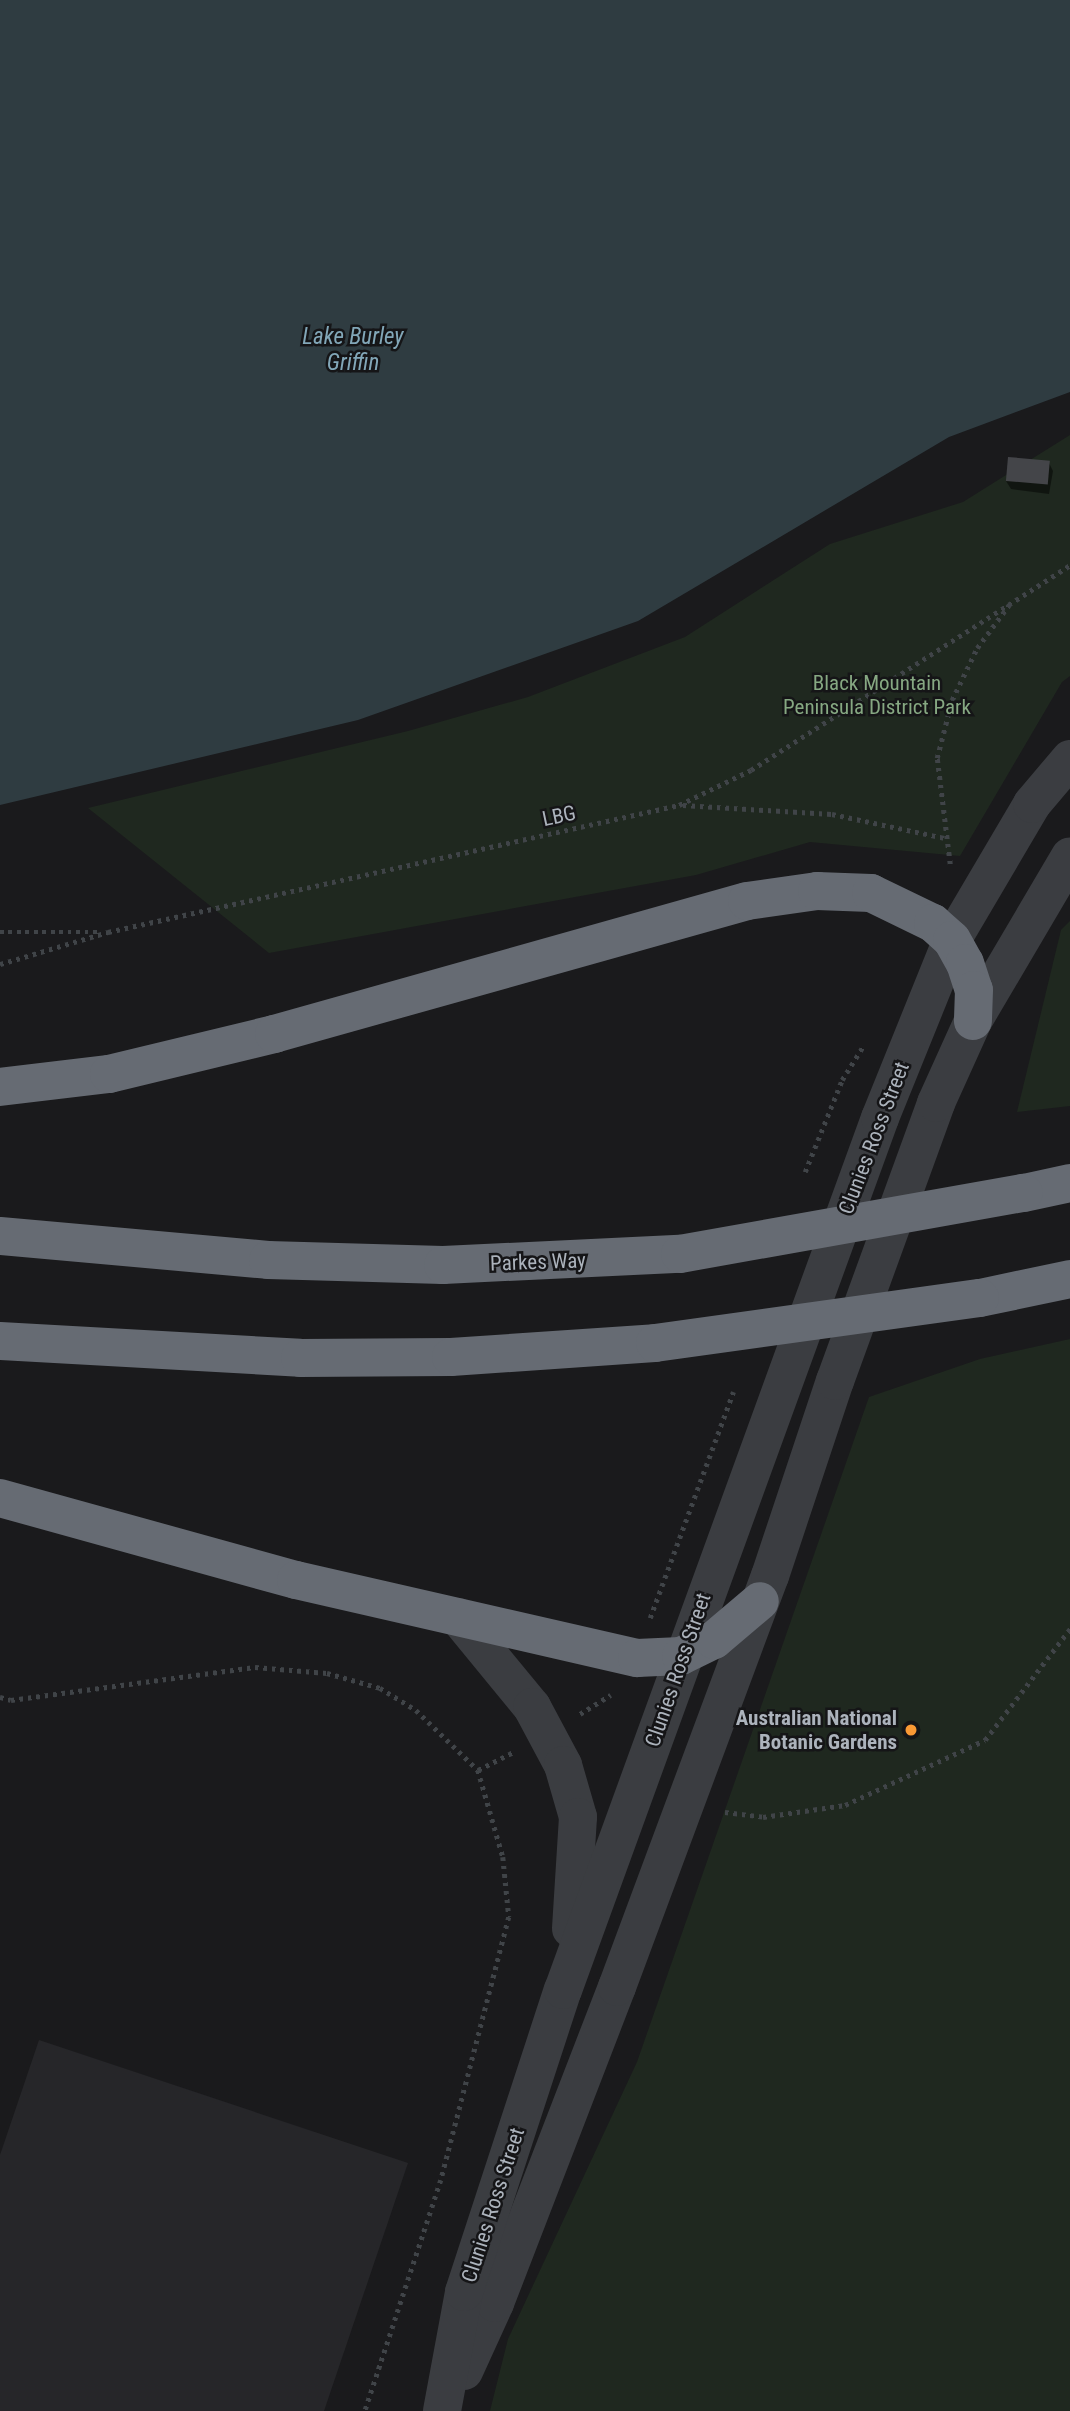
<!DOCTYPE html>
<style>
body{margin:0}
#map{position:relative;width:1070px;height:2411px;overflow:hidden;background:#1a1a1c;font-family:"Roboto Condensed",sans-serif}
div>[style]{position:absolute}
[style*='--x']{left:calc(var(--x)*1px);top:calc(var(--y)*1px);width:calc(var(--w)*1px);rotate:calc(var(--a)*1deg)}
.built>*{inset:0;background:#262629}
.green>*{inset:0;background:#1f281f}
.water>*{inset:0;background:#2f3c41}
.shadow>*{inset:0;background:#0007}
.building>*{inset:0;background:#444549;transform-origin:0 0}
.path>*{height:4.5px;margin-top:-2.25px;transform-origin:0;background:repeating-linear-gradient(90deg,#404448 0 3.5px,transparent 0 8.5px)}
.minor>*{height:38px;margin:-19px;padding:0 19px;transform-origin:19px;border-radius:19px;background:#3b3d41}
.highway>*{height:38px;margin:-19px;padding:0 19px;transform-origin:19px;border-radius:19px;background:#666b73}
.highway-bridge>*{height:38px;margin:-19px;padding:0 19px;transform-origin:19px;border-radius:19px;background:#666b73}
.dots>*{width:19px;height:19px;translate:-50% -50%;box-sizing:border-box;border:4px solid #151517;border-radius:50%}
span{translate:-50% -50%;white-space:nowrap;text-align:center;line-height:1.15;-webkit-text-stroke:5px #151517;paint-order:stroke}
.park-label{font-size:21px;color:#86a882}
.street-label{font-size:21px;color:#acb3bc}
.poi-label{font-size:21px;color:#acb3bc;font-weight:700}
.right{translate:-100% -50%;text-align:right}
.water-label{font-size:23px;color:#82a7b8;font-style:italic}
</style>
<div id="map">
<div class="built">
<i style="clip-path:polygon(39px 2040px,408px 2163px,324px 2411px,0 2411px,0 2155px)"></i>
</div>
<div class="green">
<i style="clip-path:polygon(1070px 435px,1070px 676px,1062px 682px,960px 856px,810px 842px,696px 875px,269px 953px,88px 808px,408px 731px,528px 697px,685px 637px,830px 544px,963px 502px)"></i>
<i style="clip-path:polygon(1070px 921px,1070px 1106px,1017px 1112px,1061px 930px)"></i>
<i style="clip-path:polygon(1070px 1339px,1070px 2411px,490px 2411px,508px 2339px,637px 2062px,869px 1397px,980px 1359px)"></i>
</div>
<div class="water">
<i style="clip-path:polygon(0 0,1070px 0,1070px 392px,949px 437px,638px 621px,358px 720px,0 805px)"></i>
</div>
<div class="shadow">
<i style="clip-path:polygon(1049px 463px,1053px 471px,1049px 494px,1011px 489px,1006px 481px)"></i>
</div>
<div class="building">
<i style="left:1008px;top:457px;width:42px;height:24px;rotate:5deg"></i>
</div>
<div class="path">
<i style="--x:683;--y:805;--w:149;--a:3.5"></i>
<i style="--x:832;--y:814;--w:116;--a:12"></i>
<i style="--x:950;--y:864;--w:107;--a:-97"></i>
<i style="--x:937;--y:758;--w:60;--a:-75.5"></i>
<i style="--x:952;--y:700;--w:58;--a:-64.3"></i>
<i style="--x:977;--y:648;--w:54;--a:-53.3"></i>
<i style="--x:0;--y:932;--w:101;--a:0"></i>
<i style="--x:0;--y:964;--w:113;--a:-16.5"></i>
<i style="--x:108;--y:932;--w:585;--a:-12.54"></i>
<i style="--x:679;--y:805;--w:80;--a:-25.9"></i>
<i style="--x:751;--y:770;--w:379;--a:-32.7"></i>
<i style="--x:805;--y:1172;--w:99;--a:-68.1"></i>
<i style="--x:842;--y:1080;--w:40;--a:-58"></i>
<i style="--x:650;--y:1618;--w:241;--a:-69.8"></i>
<i style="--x:0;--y:1697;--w:11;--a:15"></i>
<i style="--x:11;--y:1700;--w:246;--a:-7.7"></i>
<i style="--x:255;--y:1667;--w:72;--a:4.8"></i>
<i style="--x:327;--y:1673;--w:55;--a:15.8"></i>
<i style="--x:380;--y:1688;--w:42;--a:31.4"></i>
<i style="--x:416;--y:1710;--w:86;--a:44.1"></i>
<i style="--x:478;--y:1770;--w:91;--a:74"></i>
<i style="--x:503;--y:1857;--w:60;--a:84.3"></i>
<i style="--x:509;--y:1917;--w:272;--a:104.5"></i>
<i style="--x:441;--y:2180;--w:243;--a:108.2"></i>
<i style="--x:580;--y:1714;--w:36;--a:-32"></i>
<i style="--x:478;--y:1770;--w:38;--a:-27"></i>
<i style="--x:725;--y:1812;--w:38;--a:7"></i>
<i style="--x:763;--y:1817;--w:83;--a:-8.3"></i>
<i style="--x:845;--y:1805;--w:154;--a:-24.9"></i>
<i style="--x:985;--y:1740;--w:140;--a:-52.6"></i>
</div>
<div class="minor">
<i style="--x:458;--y:1617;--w:117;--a:50.6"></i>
<i style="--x:532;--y:1707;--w:66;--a:61.9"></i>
<i style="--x:563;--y:1765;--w:54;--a:73.9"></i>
<i style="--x:578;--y:1817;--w:112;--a:93.6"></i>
<i style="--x:464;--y:2371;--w:75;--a:-65.5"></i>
<i style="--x:495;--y:2303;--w:339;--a:-68.9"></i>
<i style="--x:617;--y:1987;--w:439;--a:-69.6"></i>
<i style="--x:770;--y:1576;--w:206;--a:-71.6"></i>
<i style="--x:835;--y:1381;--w:296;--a:-70"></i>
<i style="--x:936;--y:1103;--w:90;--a:-65.7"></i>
<i style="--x:973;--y:1021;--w:191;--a:-59.5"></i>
<i style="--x:442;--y:2411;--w:121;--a:-79.5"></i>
<i style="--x:464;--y:2292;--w:318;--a:-71.9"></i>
<i style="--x:563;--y:1990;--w:928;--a:-70.02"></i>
<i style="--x:880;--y:1118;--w:192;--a:-68"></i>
<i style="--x:952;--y:940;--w:158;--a:-59.5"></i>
<i style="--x:1032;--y:804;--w:59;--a:-49.8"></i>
</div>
<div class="highway">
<i style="--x:0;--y:1087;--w:110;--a:-6.8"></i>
<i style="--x:109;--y:1074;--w:170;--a:-13.6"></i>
<i style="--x:274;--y:1034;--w:491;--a:-15.7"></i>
<i style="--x:747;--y:901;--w:71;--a:-8.1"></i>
<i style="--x:817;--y:891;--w:54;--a:2.1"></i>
<i style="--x:871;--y:893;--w:69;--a:25.8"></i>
<i style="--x:933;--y:923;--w:25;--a:42"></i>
<i style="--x:952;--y:940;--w:26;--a:61"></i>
<i style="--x:965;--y:963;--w:28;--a:72"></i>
<i style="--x:974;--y:990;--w:31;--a:92"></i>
<i style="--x:1024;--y:1193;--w:47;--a:-12.3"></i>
<i style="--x:0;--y:1236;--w:269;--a:5.1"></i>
<i style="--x:268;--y:1260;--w:175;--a:1.6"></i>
<i style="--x:443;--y:1265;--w:237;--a:-2.7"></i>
<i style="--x:980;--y:1298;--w:92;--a:-11.9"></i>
<i style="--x:0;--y:1341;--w:300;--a:3.2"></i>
<i style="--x:300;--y:1358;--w:151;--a:-0.4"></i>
<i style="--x:451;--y:1357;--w:204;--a:-3.9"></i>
<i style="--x:0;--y:1498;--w:307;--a:15.5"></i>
<i style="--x:296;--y:1580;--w:350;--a:12.9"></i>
<i style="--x:637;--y:1658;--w:44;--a:-2.6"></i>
<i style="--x:681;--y:1656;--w:37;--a:-26"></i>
<i style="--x:714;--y:1640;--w:60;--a:-40.3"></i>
</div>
<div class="highway-bridge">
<i style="--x:680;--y:1254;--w:349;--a:-10.1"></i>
<i style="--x:655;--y:1343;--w:328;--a:-7.9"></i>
</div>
<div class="dots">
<i style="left:911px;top:1730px;background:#fa9934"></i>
</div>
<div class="park-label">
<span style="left:877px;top:695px">Black Mountain<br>Peninsula District Park</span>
</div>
<div class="street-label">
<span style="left:559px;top:816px;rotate:-12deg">LBG</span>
<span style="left:874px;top:1138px;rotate:-69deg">Clunies Ross Street</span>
<span style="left:538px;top:1262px;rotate:-2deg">Parkes Way</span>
<span style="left:678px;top:1670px;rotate:-71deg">Clunies Ross Street</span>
<span style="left:493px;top:2205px;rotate:-72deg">Clunies Ross Street</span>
</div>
<div class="poi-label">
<span class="right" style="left:897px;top:1730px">Australian National<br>Botanic Gardens</span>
</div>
<div class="water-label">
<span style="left:353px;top:350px">Lake Burley<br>Griffin</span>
</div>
</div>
